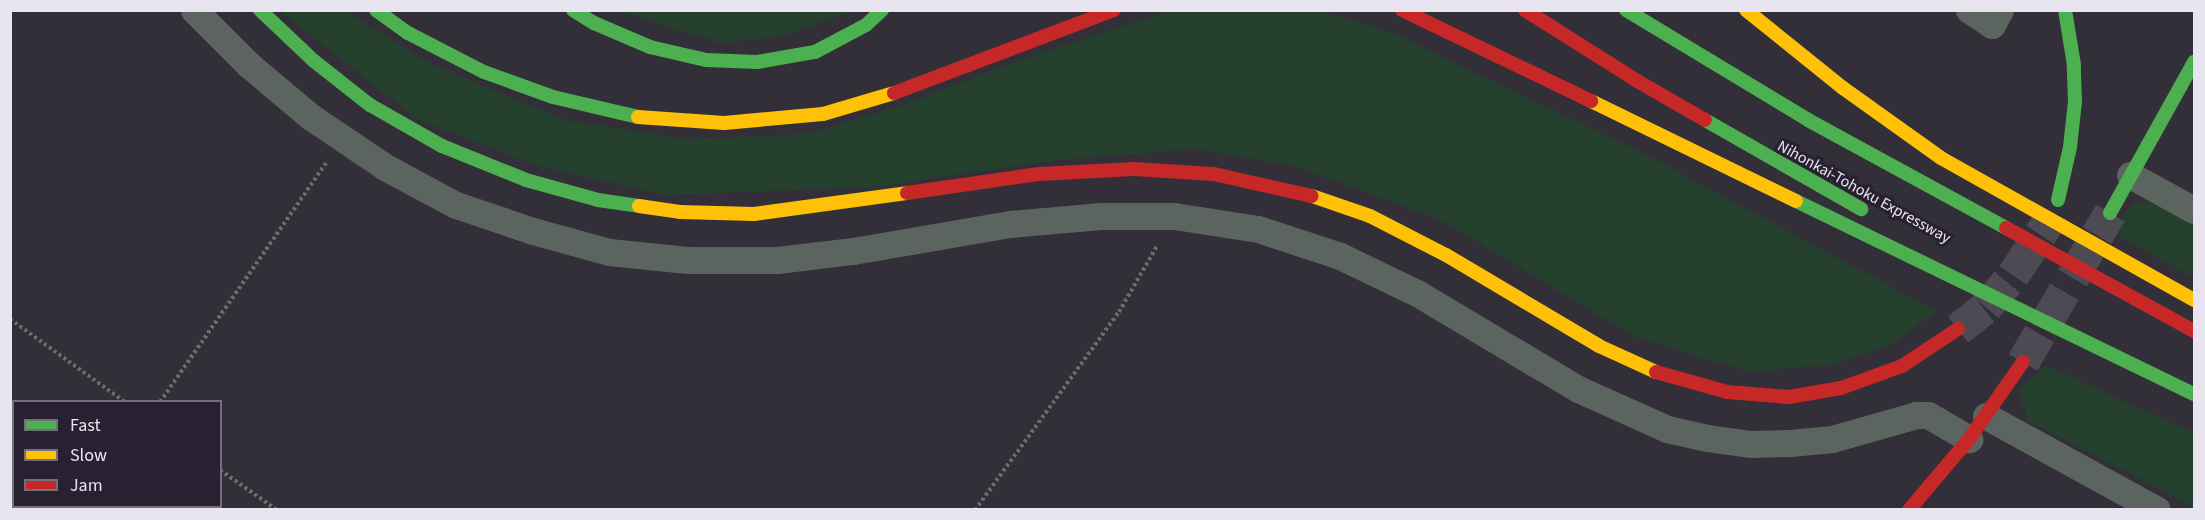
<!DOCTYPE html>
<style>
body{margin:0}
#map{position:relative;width:2205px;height:520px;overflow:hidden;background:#322f38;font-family:"Source Sans 3",sans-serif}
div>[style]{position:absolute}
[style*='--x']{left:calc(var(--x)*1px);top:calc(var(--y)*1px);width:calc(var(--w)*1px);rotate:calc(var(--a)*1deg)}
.green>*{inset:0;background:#25412e}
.secondary-tunnel>*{height:33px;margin-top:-16.5px;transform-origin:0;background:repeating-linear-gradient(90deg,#4d4a54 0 33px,transparent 0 49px)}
.highway-tunnel>*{height:33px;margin-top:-16.5px;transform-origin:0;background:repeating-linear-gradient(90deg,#4d4a54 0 33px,transparent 0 49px)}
.path>*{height:4px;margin-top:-2px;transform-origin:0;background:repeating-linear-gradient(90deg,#6b6d6e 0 3px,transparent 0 6px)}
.street>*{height:27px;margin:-13.5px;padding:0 13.5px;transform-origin:13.5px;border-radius:13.5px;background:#5c645f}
.fast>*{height:14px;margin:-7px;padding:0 7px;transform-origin:7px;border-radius:7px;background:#4caf50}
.slow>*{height:14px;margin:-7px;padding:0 7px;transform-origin:7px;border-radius:7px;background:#ffc107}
.jam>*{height:14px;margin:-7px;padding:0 7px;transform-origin:7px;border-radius:7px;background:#c62828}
span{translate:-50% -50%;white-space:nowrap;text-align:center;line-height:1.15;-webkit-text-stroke:6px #272132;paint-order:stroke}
.street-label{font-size:16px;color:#e8e5f0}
.frame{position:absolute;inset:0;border:12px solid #e8e5f0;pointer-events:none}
.legend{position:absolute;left:12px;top:400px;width:210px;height:108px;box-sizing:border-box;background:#272132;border:2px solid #746f7e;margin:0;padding:8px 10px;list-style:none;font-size:18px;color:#e8e5f0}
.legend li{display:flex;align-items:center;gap:12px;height:30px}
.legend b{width:30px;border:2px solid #746f7e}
</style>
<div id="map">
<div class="green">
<i style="clip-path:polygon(280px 11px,345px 11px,433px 65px,565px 120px,683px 139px,810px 134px,914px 101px,1011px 63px,1168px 11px,1322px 11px,1395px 34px,1648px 156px,1936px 311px,1892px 344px,1836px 364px,1749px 372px,1634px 336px,1441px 220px,1295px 166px,1198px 149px,1056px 160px,875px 187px,664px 195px,535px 165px,417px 119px)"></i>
<i style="clip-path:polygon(619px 11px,853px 11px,783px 36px,721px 43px)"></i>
<i style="clip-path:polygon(2152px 201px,2194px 222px,2194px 277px,2118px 236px,2123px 215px,2134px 203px)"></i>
<i style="clip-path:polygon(2045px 365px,2194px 433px,2194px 507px,2028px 421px,2019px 392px)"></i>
</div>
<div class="secondary-tunnel">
<i style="--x:2023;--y:362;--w:173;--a:-59.7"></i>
</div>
<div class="highway-tunnel">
<i style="--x:1958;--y:329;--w:36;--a:-38"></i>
<i style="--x:1986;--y:307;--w:42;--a:-49.8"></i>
<i style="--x:2013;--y:275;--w:65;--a:-56.3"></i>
</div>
<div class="path">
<i style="--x:10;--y:319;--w:142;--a:35.8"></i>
<i style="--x:160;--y:402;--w:292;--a:-55.2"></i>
<i style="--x:220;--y:470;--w:70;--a:35.1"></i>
<i style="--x:80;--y:510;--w:5;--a:-53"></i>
<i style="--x:975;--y:510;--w:245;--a:-54"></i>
<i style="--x:1119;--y:312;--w:76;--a:-60.1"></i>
</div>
<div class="street">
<i style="--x:194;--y:10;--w:78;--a:45"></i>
<i style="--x:249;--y:65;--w:81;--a:40"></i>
<i style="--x:311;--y:117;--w:89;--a:34"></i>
<i style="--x:385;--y:167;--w:81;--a:28.2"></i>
<i style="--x:456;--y:205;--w:81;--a:18.7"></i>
<i style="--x:533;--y:231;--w:79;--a:15.4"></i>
<i style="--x:609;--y:252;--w:79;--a:5.8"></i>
<i style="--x:688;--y:260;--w:89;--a:0"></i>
<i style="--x:777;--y:260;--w:77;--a:-6.8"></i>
<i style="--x:853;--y:251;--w:159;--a:-9.8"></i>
<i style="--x:1010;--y:224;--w:91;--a:-5"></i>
<i style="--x:1101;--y:216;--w:73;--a:0"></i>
<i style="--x:1174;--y:216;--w:85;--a:8.8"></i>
<i style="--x:1258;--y:229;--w:86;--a:18.2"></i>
<i style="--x:1340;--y:256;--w:85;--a:25.7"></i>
<i style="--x:1417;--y:293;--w:187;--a:30.8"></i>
<i style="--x:1578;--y:389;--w:98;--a:24.2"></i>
<i style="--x:1667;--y:429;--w:41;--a:12.7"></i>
<i style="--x:1707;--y:438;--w:43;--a:7.9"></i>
<i style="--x:1750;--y:444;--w:40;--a:-1.4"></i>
<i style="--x:1790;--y:443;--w:42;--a:-5.4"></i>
<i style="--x:1832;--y:439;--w:87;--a:-15.9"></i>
<i style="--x:1916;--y:415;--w:12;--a:0"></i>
<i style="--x:1928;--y:415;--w:48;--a:30.3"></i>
<i style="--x:1969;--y:10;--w:27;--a:33"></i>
<i style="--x:1992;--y:25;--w:17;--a:-62"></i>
<i style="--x:2130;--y:175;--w:73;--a:28.7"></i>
<i style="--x:1986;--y:416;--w:195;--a:28.8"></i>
</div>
<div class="fast">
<i style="--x:260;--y:10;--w:74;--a:43.4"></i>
<i style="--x:314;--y:61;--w:71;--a:38.2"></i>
<i style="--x:370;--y:105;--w:83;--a:29.7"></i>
<i style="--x:442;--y:146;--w:91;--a:22"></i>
<i style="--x:526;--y:180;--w:75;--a:15.5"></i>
<i style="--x:598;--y:200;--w:41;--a:8.3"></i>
<i style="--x:376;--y:10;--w:39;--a:36"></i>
<i style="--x:408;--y:33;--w:85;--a:27.2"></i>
<i style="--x:484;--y:72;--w:73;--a:19.9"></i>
<i style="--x:553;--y:97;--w:87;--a:13.2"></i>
<i style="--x:573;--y:10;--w:25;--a:32"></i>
<i style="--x:594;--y:23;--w:61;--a:23.2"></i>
<i style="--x:650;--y:47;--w:57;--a:13.1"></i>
<i style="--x:706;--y:60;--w:51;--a:2.2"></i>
<i style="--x:757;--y:62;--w:59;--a:-9.8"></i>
<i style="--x:815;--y:52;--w:58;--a:-27.9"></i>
<i style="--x:866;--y:25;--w:22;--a:-43"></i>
<i style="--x:1626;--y:10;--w:213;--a:31.1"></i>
<i style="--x:1808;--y:120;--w:226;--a:28.6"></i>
<i style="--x:1705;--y:120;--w:180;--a:29.7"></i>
<i style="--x:2058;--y:200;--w:54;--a:-77.2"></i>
<i style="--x:2070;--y:147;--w:45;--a:-83.7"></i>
<i style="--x:2075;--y:102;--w:37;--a:-92"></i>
<i style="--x:2074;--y:65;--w:56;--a:-99.3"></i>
<i style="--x:1796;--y:201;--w:442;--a:25.9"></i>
<i style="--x:2110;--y:213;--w:173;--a:-60.9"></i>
</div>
<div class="slow">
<i style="--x:1746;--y:10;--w:124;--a:38.8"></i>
<i style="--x:1843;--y:88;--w:120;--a:35.5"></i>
<i style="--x:1941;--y:158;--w:290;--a:29.3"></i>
<i style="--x:1591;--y:101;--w:228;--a:26"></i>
<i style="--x:638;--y:117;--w:86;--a:4"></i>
<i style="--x:724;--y:123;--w:99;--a:-5.2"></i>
<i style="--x:823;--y:114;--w:74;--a:-16.5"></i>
<i style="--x:1312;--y:196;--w:61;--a:19"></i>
<i style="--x:1370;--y:216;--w:85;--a:27.2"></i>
<i style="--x:1446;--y:255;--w:178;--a:30.7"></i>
<i style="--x:1599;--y:346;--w:63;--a:24.5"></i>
<i style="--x:639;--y:206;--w:41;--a:8.3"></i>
<i style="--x:680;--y:212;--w:74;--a:1.5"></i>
<i style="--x:754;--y:214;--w:154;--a:-7.8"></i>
</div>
<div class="jam">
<i style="--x:1402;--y:10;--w:210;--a:25.7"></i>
<i style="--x:1525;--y:10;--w:135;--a:32.3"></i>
<i style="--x:1639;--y:82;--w:76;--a:29.9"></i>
<i style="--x:894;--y:93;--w:235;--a:-20.7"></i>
<i style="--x:907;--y:193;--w:133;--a:-8.2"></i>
<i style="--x:1039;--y:174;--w:95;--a:-3"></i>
<i style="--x:1134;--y:169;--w:80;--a:3.6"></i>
<i style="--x:1214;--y:174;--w:100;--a:12.7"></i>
<i style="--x:2006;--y:228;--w:214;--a:28.7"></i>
<i style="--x:1656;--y:372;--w:74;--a:15.7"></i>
<i style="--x:1727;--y:392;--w:62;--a:4.6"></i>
<i style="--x:1789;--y:397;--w:53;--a:-9.8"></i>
<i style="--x:1841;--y:388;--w:65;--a:-19.8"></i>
<i style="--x:1902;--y:366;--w:67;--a:-33.5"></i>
<i style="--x:1909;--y:510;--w:93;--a:-49.8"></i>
<i style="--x:1969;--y:439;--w:94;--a:-55"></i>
</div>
<div class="street-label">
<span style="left:1864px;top:192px;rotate:29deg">Nihonkai-Tohoku Expressway</span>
</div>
<div class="frame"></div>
<ul class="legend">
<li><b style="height:8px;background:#4caf50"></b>Fast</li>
<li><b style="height:8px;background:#ffc107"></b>Slow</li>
<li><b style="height:8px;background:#c62828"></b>Jam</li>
</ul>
</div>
